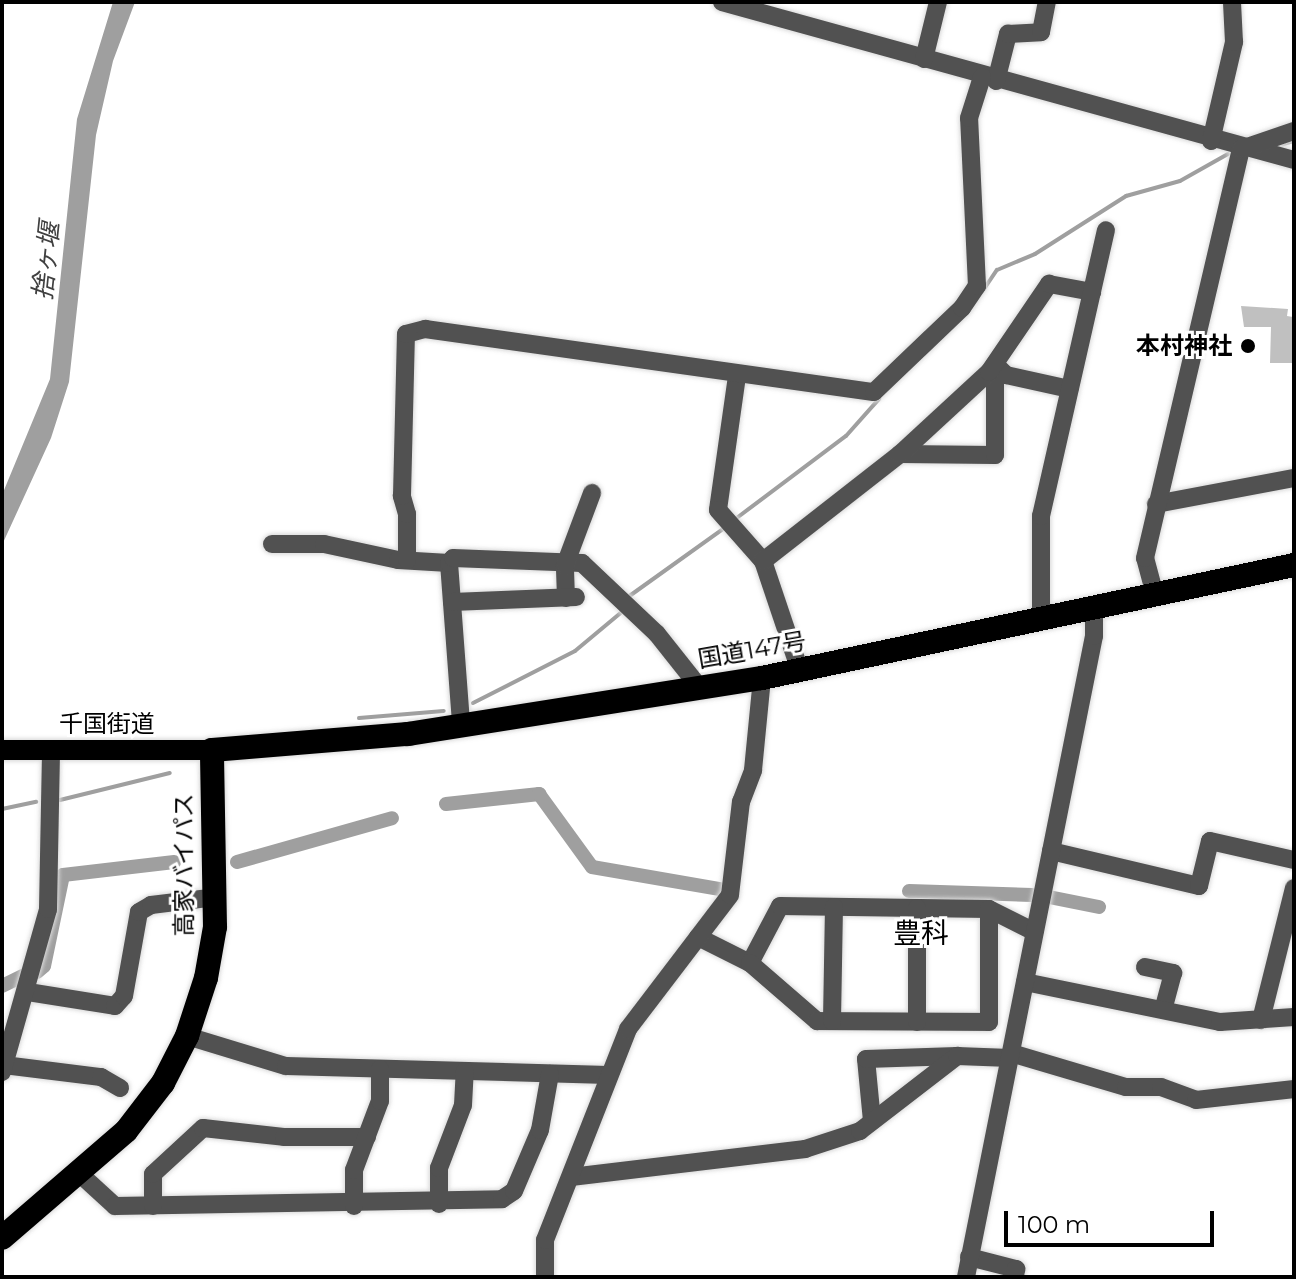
<!DOCTYPE html>
<meta charset="utf-8">
<style>
body{margin:0}
#map{position:relative;width:1296px;height:1279px;overflow:hidden;background:#fff;font-family:Montserrat,"Noto Sans JP",sans-serif}
div>[style]{position:absolute}
[style*='--x']{left:calc(var(--x)*1px);top:calc(var(--y)*1px);width:calc(var(--w)*1px);rotate:calc(var(--a)*1deg)}
.water>*{inset:0;background:#9f9f9f}
.stream>*{height:4px;margin:-2px;padding:0 2px;transform-origin:2px;border-radius:2px;background:#9f9f9f}
.canal>*{height:14px;margin:-7px;padding:0 7px;transform-origin:7px;border-radius:7px;background:#9f9f9f}
.building>*{inset:0;background:#c0c0c0}
.roads{filter:drop-shadow(0 0 2px #dbdbdb) drop-shadow(0 0 2px #dbdbdb)}
.minor>*{height:18px;margin:-9px;padding:0 9px;transform-origin:9px;border-radius:9px;background:#515151}
.major>*{height:20px;margin:-10px;padding:0 10px;transform-origin:10px;border-radius:10px;background:#000}
.highway>*{height:24px;margin:-12px;padding:0 12px;transform-origin:12px;border-radius:12px;background:#000}
.dots>*{width:22px;height:22px;translate:-50% -50%;box-sizing:border-box;border:4px solid #fff;border-radius:50%}
span{translate:-50% -50%;white-space:nowrap;text-align:center;line-height:1.15;-webkit-text-stroke:6px #fff;paint-order:stroke}
.poi-label{font-size:24px;color:#000;font-weight:700}
.right{translate:-100% -50%;text-align:right}
.street-label{font-size:24px;color:#000}
.water-label{font-size:26px;color:#404040;font-style:italic}
.quarter-label{font-size:28px;color:#000}
.frame{position:absolute;inset:0;border:4px solid #000;pointer-events:none}
.scale{position:absolute;left:1004px;top:1211px;width:210px;height:36px;box-sizing:border-box;border:4px solid #000;border-top:0;padding-left:10px;font-size:24px;line-height:28px;white-space:nowrap;color:#000;-webkit-text-stroke:6px #fff;paint-order:stroke}
</style>
<div id="map">
<div class="water">
<i style="clip-path:polygon(113px 2px,135px 2px,113px 61px,96px 135px,69px 382px,51px 438px,2px 545px,2px 495px,50px 379px,77px 119px)"></i>
</div>
<div class="stream">
<i style="--x:1273;--y:147;--w:22;--a:-16"></i>
<i style="--x:984;--y:289;--w:23;--a:-56"></i>
<i style="--x:997;--y:270;--w:41;--a:-22.8"></i>
<i style="--x:1035;--y:254;--w:108;--a:-32.5"></i>
<i style="--x:1126;--y:196;--w:56;--a:-15.5"></i>
<i style="--x:1180;--y:181;--w:55;--a:-29.4"></i>
<i style="--x:738;--y:517;--w:135;--a:-36.9"></i>
<i style="--x:846;--y:436;--w:50;--a:-48.3"></i>
<i style="--x:628;--y:597;--w:117;--a:-35.6"></i>
<i style="--x:473;--y:703;--w:114;--a:-27"></i>
<i style="--x:575;--y:651;--w:62;--a:-39.8"></i>
<i style="--x:359;--y:718;--w:85;--a:-4.7"></i>
<i style="--x:60;--y:800;--w:113;--a:-13.8"></i>
<i style="--x:2;--y:809;--w:35;--a:-12"></i>
</div>
<div class="canal">
<i style="--x:446;--y:804;--w:94;--a:-6.1"></i>
<i style="--x:539;--y:794;--w:90;--a:54"></i>
<i style="--x:592;--y:867;--w:130;--a:9.8"></i>
<i style="--x:237;--y:862;--w:161;--a:-15.8"></i>
<i style="--x:909;--y:891;--w:123;--a:1.9"></i>
<i style="--x:1049;--y:897;--w:51;--a:11.3"></i>
<i style="--x:37;--y:972;--w:9;--a:-41"></i>
<i style="--x:44;--y:966;--w:93;--a:-78.2"></i>
<i style="--x:63;--y:875;--w:112;--a:-6.7"></i>
<i style="--x:2;--y:986;--w:28;--a:-26"></i>
</div>
<div class="building">
<i style="clip-path:polygon(1241px 306px,1288px 309px,1287px 316px,1293px 317px,1292px 363px,1270px 363px,1271px 327px,1244px 327px)"></i>
</div>
<div class="roads">
<div class="minor">
<i style="--x:722;--y:2;--w:593;--a:15.44"></i>
<i style="--x:924;--y:59;--w:59;--a:-76.2"></i>
<i style="--x:996;--y:81;--w:49;--a:-75.7"></i>
<i style="--x:1008;--y:34;--w:33;--a:-3"></i>
<i style="--x:1041;--y:32;--w:31;--a:-79"></i>
<i style="--x:1211;--y:141;--w:102;--a:-76.9"></i>
<i style="--x:1234;--y:42;--w:40;--a:-92.9"></i>
<i style="--x:995;--y:364;--w:16;--a:45"></i>
<i style="--x:1006;--y:375;--w:65;--a:12.5"></i>
<i style="--x:737;--y:376;--w:135;--a:98.1"></i>
<i style="--x:718;--y:510;--w:68;--a:48.6"></i>
<i style="--x:763;--y:561;--w:116;--a:71.4"></i>
<i style="--x:900;--y:454;--w:95;--a:0.6"></i>
<i style="--x:995;--y:455;--w:91;--a:-90"></i>
<i style="--x:1156;--y:504;--w:140;--a:-10.7"></i>
<i style="--x:272;--y:544;--w:52;--a:0"></i>
<i style="--x:324;--y:544;--w:76;--a:12.2"></i>
<i style="--x:398;--y:560;--w:51;--a:3.4"></i>
<i style="--x:449;--y:563;--w:160;--a:85.7"></i>
<i style="--x:407;--y:560;--w:46;--a:-90"></i>
<i style="--x:407;--y:514;--w:19;--a:-106"></i>
<i style="--x:402;--y:496;--w:162;--a:-88.6"></i>
<i style="--x:406;--y:334;--w:20;--a:-15"></i>
<i style="--x:425;--y:329;--w:453;--a:8"></i>
<i style="--x:874;--y:392;--w:122;--a:-43.7"></i>
<i style="--x:962;--y:308;--w:27;--a:-56"></i>
<i style="--x:977;--y:286;--w:168;--a:-92.7"></i>
<i style="--x:969;--y:118;--w:43;--a:-72.4"></i>
<i style="--x:763;--y:561;--w:174;--a:-38"></i>
<i style="--x:900;--y:454;--w:121;--a:-42.7"></i>
<i style="--x:989;--y:372;--w:107;--a:-55.7"></i>
<i style="--x:1049;--y:284;--w:44;--a:10.5"></i>
<i style="--x:449;--y:563;--w:6;--a:-51"></i>
<i style="--x:453;--y:558;--w:129;--a:2.2"></i>
<i style="--x:582;--y:563;--w:103;--a:43.4"></i>
<i style="--x:657;--y:634;--w:69;--a:51.5"></i>
<i style="--x:1155;--y:595;--w:38;--a:-105"></i>
<i style="--x:1145;--y:558;--w:420;--a:-76.8"></i>
<i style="--x:1241;--y:149;--w:56;--a:-18.8"></i>
<i style="--x:566;--y:598;--w:33;--a:-92"></i>
<i style="--x:565;--y:565;--w:77;--a:-69.4"></i>
<i style="--x:452;--y:602;--w:124;--a:-2.3"></i>
<i style="--x:1041;--y:620;--w:104;--a:-90"></i>
<i style="--x:1041;--y:516;--w:293;--a:-77.2"></i>
<i style="--x:1051;--y:851;--w:152;--a:13.3"></i>
<i style="--x:1199;--y:886;--w:46;--a:-76.3"></i>
<i style="--x:1210;--y:841;--w:86;--a:12.7"></i>
<i style="--x:698;--y:937;--w:58;--a:26.6"></i>
<i style="--x:750;--y:963;--w:64;--a:-62.2"></i>
<i style="--x:780;--y:906;--w:209;--a:0.8"></i>
<i style="--x:989;--y:909;--w:51;--a:26.6"></i>
<i style="--x:750;--y:963;--w:89;--a:40.9"></i>
<i style="--x:817;--y:1021;--w:172;--a:0.3"></i>
<i style="--x:989;--y:1022;--w:113;--a:-90"></i>
<i style="--x:1145;--y:967;--w:29;--a:12"></i>
<i style="--x:1173;--y:973;--w:38;--a:105"></i>
<i style="--x:1025;--y:982;--w:199;--a:11.6"></i>
<i style="--x:1220;--y:1022;--w:74;--a:-3.9"></i>
<i style="--x:28;--y:992;--w:88;--a:9.1"></i>
<i style="--x:115;--y:1006;--w:13;--a:-48"></i>
<i style="--x:124;--y:996;--w:85;--a:-79.9"></i>
<i style="--x:139;--y:912;--w:14;--a:-30"></i>
<i style="--x:151;--y:905;--w:65;--a:-7"></i>
<i style="--x:1261;--y:1020;--w:136;--a:-76"></i>
<i style="--x:832;--y:1021;--w:114;--a:-89"></i>
<i style="--x:917;--y:1022;--w:114;--a:-90"></i>
<i style="--x:187;--y:1036;--w:103;--a:16.9"></i>
<i style="--x:286;--y:1066;--w:322;--a:1.6"></i>
<i style="--x:1011;--y:1053;--w:120;--a:16.5"></i>
<i style="--x:1126;--y:1087;--w:35;--a:0"></i>
<i style="--x:1161;--y:1087;--w:37;--a:20"></i>
<i style="--x:1196;--y:1100;--w:99;--a:-6.4"></i>
<i style="--x:4;--y:1065;--w:98;--a:7.1"></i>
<i style="--x:101;--y:1077;--w:22;--a:30"></i>
<i style="--x:2;--y:1072;--w:169;--a:-74.2"></i>
<i style="--x:48;--y:909;--w:159;--a:-88.9"></i>
<i style="--x:872;--y:1121;--w:62;--a:-95.5"></i>
<i style="--x:866;--y:1059;--w:91;--a:-1.9"></i>
<i style="--x:81;--y:1175;--w:46;--a:42.4"></i>
<i style="--x:115;--y:1206;--w:387;--a:-1"></i>
<i style="--x:502;--y:1199;--w:14;--a:-34"></i>
<i style="--x:514;--y:1191;--w:66;--a:-66.9"></i>
<i style="--x:540;--y:1130;--w:57;--a:-79.9"></i>
<i style="--x:571;--y:1177;--w:236;--a:-6.8"></i>
<i style="--x:805;--y:1149;--w:58;--a:-18.1"></i>
<i style="--x:860;--y:1131;--w:123;--a:-37.7"></i>
<i style="--x:957;--y:1056;--w:53;--a:2.2"></i>
<i style="--x:439;--y:1204;--w:36;--a:-90"></i>
<i style="--x:439;--y:1168;--w:67;--a:-69.1"></i>
<i style="--x:463;--y:1105;--w:34;--a:-87"></i>
<i style="--x:153;--y:1206;--w:32;--a:-90"></i>
<i style="--x:153;--y:1174;--w:68;--a:-42.6"></i>
<i style="--x:203;--y:1128;--w:81;--a:6.3"></i>
<i style="--x:284;--y:1137;--w:83;--a:0"></i>
<i style="--x:354;--y:1206;--w:36;--a:-90"></i>
<i style="--x:354;--y:1170;--w:74;--a:-69.4"></i>
<i style="--x:380;--y:1101;--w:32;--a:-90"></i>
<i style="--x:969;--y:1257;--w:49;--a:14.3"></i>
<i style="--x:1016;--y:1269;--w:8;--a:97"></i>
<i style="--x:545;--y:1277;--w:37;--a:-90"></i>
<i style="--x:545;--y:1240;--w:227;--a:-68.5"></i>
<i style="--x:628;--y:1029;--w:168;--a:-52.7"></i>
<i style="--x:730;--y:895;--w:94;--a:-83.3"></i>
<i style="--x:741;--y:802;--w:34;--a:-69"></i>
<i style="--x:753;--y:770;--w:92;--a:-84.4"></i>
<i style="--x:966;--y:1277;--w:654;--a:-78.71"></i>
<i style="--x:1094;--y:636;--w:28;--a:-90"></i>
</div>
<div class="major">
<i style="--x:2;--y:750;--w:210;--a:0"></i>
</div>
<div class="highway">
<i style="--x:2;--y:1238;--w:164;--a:-40.8"></i>
<i style="--x:126;--y:1131;--w:61;--a:-52.4"></i>
<i style="--x:163;--y:1083;--w:53;--a:-62.9"></i>
<i style="--x:187;--y:1036;--w:61;--a:-71.9"></i>
<i style="--x:206;--y:978;--w:52;--a:-80"></i>
<i style="--x:215;--y:927;--w:177;--a:-91"></i>
<i style="--x:212;--y:750;--w:197;--a:-4.7"></i>
<i style="--x:408;--y:734;--w:358;--a:-9"></i>
<i style="--x:762;--y:678;--w:544;--a:-11.99"></i>
</div>
</div>
<div class="dots">
<i style="left:1248px;top:346px;background:#000"></i>
</div>
<div class="poi-label">
<span class="right" style="left:1232px;top:346px">本村神社</span>
</div>
<div class="street-label">
<span style="left:752px;top:650px;rotate:-10deg">国道147号</span>
<span style="left:107px;top:724px">千国街道</span>
<span style="left:184px;top:865px;rotate:-90deg">高家バイパス</span>
</div>
<div class="water-label">
<span style="left:47px;top:261px;rotate:-84deg">捨ヶ堰</span>
</div>
<div class="quarter-label">
<span style="left:921px;top:933px">豊科</span>
</div>
<div class="frame"></div>
<div class="scale">100 m</div>
</div>
